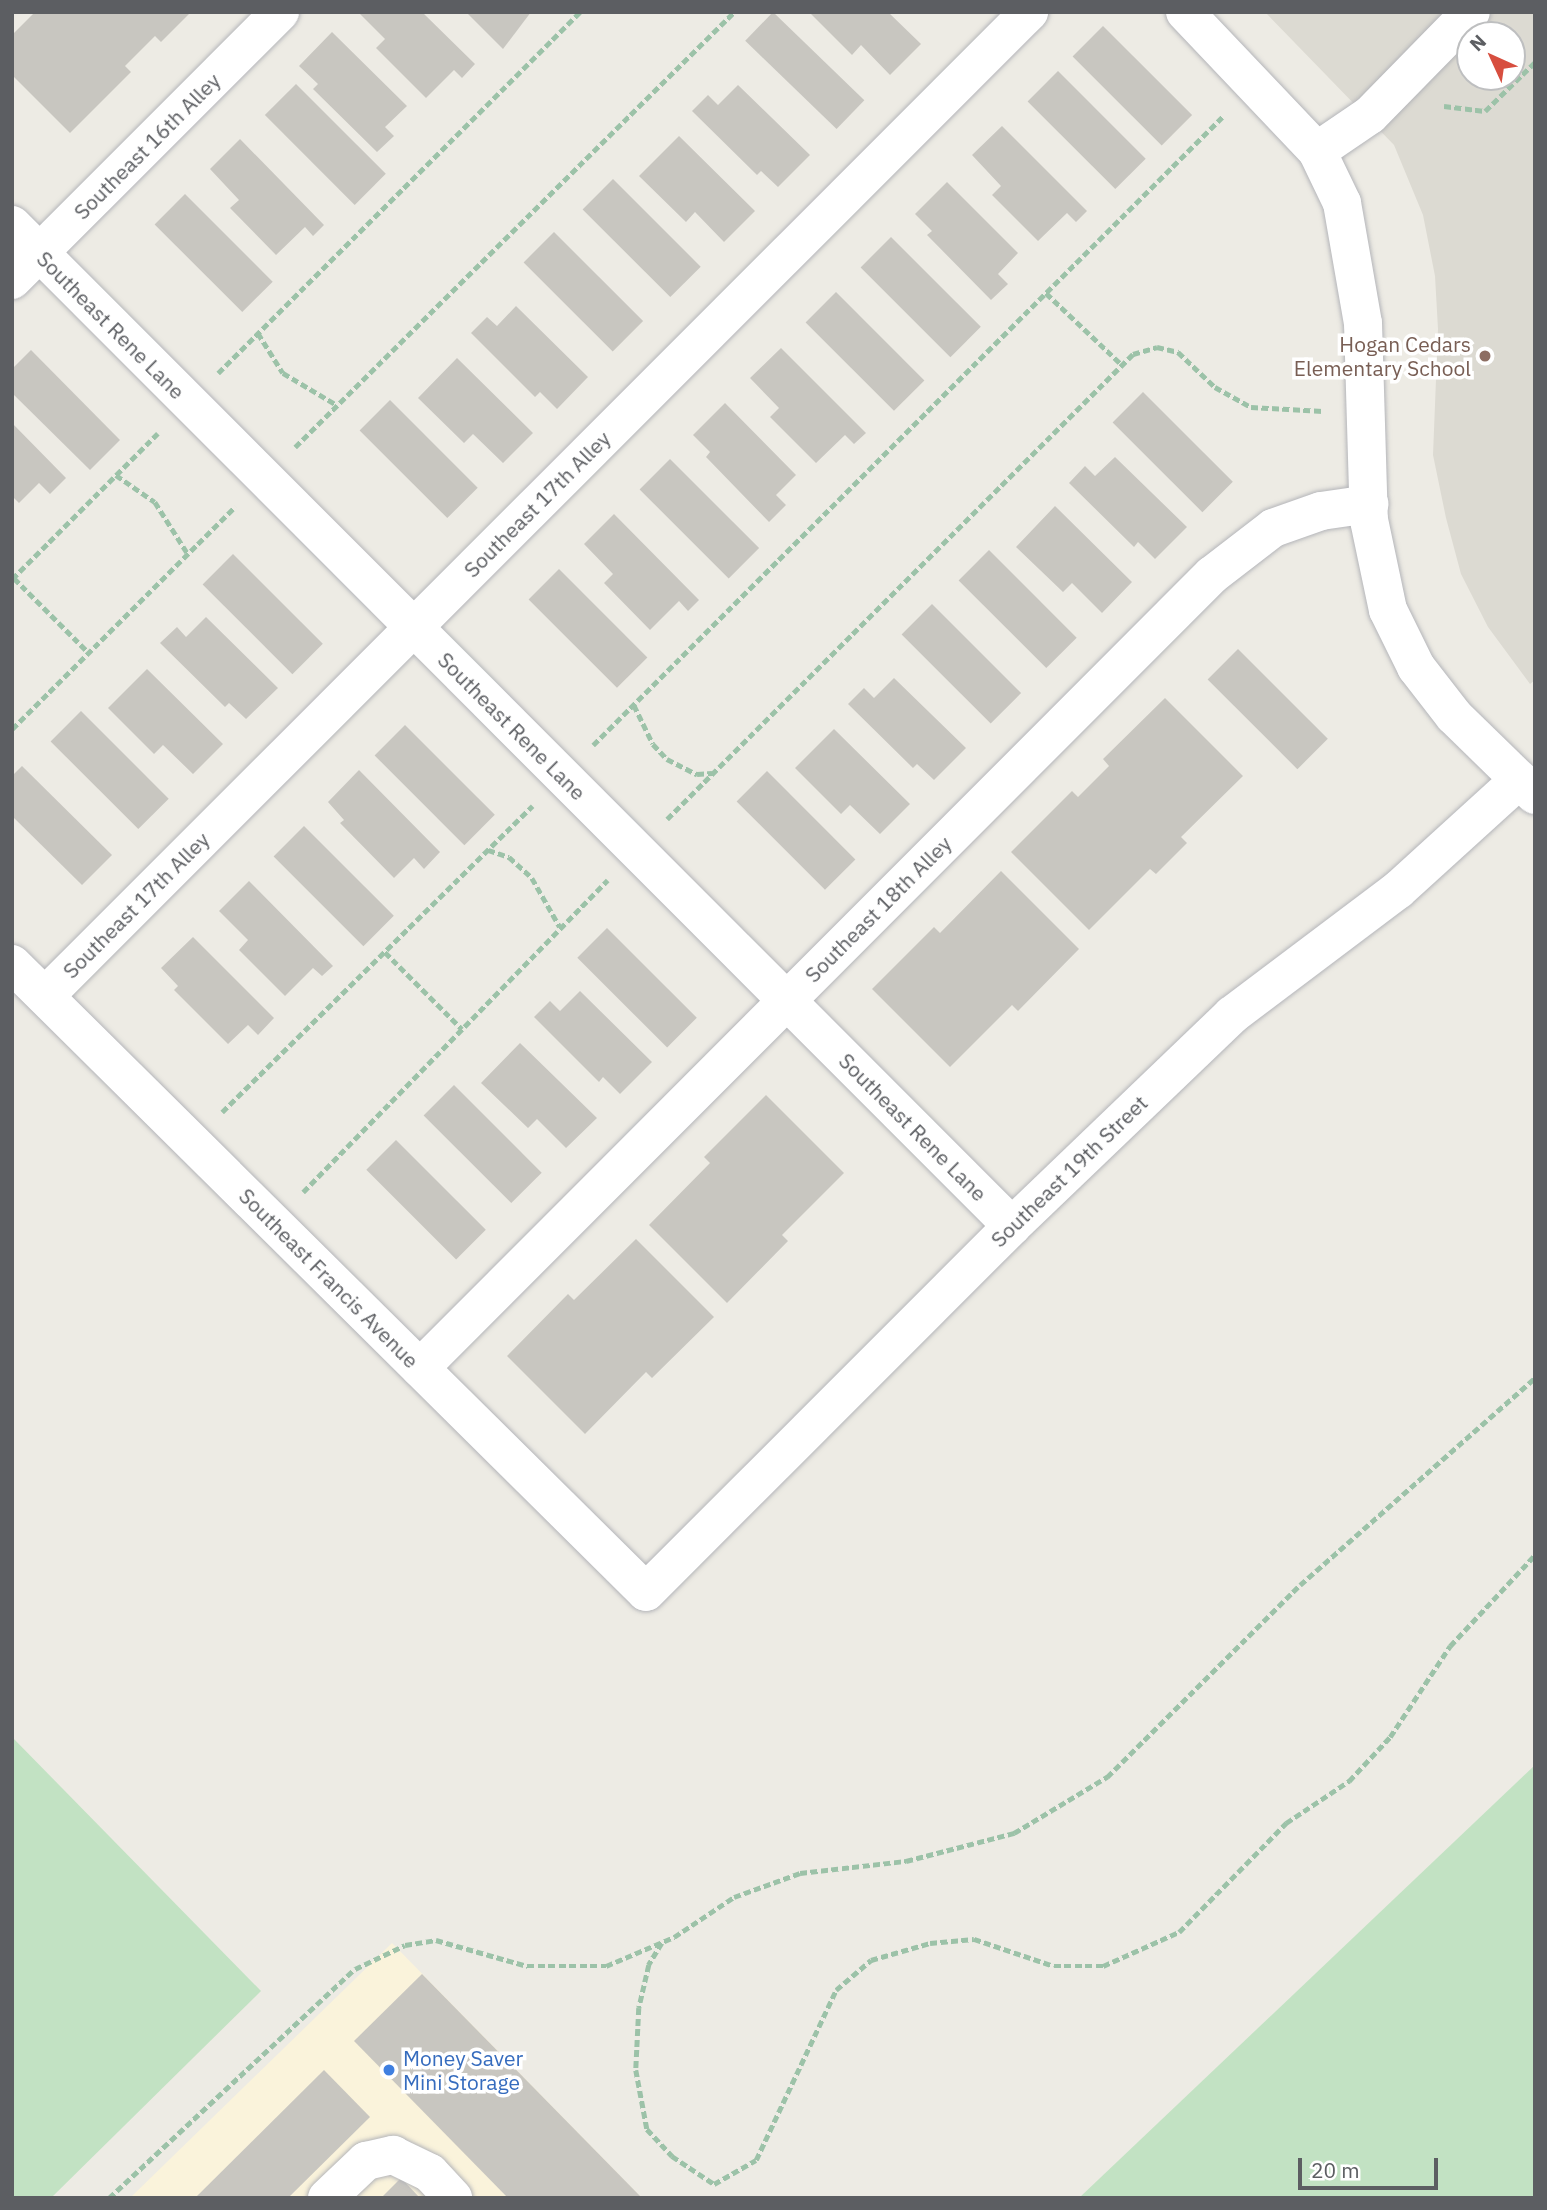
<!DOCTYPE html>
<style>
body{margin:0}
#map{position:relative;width:1547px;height:2210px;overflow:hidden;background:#edebe4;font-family:"IBM Plex Sans",sans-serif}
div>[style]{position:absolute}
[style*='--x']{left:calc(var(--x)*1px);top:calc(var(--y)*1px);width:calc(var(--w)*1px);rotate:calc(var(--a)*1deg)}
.commercial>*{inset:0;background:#faf3db}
.education>*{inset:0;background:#dcdad2}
.green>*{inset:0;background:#c2e2c3}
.building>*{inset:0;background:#c8c6c0;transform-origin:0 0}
.path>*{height:4.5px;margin-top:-2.25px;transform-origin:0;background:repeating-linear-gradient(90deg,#9cc2a8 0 7px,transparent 0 10.5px)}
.roads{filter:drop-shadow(0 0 2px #b4b5b9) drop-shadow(0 0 2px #b4b5b9)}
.minor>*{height:38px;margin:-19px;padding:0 19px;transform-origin:19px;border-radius:19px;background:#fff}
.dots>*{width:19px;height:19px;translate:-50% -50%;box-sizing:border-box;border:4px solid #fff;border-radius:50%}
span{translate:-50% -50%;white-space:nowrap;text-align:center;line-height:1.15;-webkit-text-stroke:7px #fff;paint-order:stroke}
.street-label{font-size:21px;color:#5c5e62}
.education-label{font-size:21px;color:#785e54}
.right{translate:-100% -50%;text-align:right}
.shop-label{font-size:21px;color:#366cbe}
.left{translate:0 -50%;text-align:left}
.frame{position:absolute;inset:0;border:14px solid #5c5e62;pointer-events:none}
.north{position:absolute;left:1456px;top:21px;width:70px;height:70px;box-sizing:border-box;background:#fff;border:2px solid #bebfc0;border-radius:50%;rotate:315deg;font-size:19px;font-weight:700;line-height:28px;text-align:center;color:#5c5e62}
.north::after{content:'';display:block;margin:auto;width:24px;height:32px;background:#d74e3f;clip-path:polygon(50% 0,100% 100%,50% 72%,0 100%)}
.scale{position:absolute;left:1298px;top:2158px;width:140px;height:32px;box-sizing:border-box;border:4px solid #5c5e62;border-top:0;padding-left:9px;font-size:21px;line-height:24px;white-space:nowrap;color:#5c5e62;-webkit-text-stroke:5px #fff;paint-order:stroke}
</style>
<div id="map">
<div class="commercial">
<i style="clip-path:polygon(392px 1943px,642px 2198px,130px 2198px)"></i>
</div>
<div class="education">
<i style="clip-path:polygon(evenodd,1265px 12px,1535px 12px,1535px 680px,1530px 684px,1488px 627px,1461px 574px,1446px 518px,1433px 455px,1438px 329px,1435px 276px,1423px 215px,1394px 145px,1265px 12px,1470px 35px,1512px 35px,1512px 77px,1470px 77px,1470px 35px)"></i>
</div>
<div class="green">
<i style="clip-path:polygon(12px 1737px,261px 1991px,51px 2198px,12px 2198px)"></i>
<i style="clip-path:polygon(1535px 1765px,1535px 2198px,1079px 2198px)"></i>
</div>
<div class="building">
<i style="clip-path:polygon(35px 12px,191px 12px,161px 42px,155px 36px,125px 66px,131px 72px,70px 133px,12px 75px,12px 35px)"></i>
<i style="clip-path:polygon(358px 12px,422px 12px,475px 64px,462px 78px,454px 70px,426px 98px,376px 48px,385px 39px)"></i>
<i style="clip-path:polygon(466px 12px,531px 12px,503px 49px)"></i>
<i style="left:773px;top:12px;width:127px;height:40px;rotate:44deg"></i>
<i style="clip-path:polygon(809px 12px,888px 12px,921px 44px,890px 75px,861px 45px,852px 55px)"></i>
<i style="left:1103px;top:26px;width:126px;height:43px;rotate:45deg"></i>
<i style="clip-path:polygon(332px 32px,407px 106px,385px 127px,394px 136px,377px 152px,313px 89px,318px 84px,299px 66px)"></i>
<i style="left:1058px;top:71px;width:124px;height:43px;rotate:45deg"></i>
<i style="left:296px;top:84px;width:127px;height:44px;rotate:45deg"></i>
<i style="clip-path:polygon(738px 85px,810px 155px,778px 187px,761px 171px,757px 175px,692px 111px,708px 95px,718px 105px)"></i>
<i style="clip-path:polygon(1002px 126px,1087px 211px,1076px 222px,1067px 213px,1038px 241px,992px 195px,1001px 186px,972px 155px)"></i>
<i style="clip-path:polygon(679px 136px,755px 211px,724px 242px,695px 212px,686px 222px,639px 176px)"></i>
<i style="clip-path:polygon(240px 139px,324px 225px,313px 236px,305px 227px,276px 255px,230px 208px,239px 200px,210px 169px)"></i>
<i style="left:613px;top:179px;width:124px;height:43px;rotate:45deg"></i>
<i style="clip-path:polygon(947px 182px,1018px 253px,998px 274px,1008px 284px,991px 300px,927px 235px,932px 231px,915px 214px)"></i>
<i style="left:185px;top:194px;width:124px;height:43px;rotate:45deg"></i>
<i style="left:554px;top:232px;width:126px;height:43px;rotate:45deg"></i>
<i style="left:891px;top:237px;width:127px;height:43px;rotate:45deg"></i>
<i style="left:836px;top:292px;width:125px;height:43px;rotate:45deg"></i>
<i style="clip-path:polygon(516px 306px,588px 377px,557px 409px,540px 392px,535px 397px,471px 333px,487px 317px,497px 326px)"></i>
<i style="clip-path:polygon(781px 348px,866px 433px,854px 444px,845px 435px,816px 463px,770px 417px,779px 408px,750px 378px)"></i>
<i style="clip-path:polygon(31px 350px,120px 440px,90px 470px,12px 393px,12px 369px)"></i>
<i style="clip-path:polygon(457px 358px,533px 433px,503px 463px,473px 434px,464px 443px,418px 398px)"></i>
<i style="left:1143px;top:392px;width:127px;height:43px;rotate:45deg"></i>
<i style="left:390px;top:400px;width:124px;height:43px;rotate:45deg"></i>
<i style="clip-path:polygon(725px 403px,796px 475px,776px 495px,786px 505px,769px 522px,706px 457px,710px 452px,693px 435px)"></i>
<i style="clip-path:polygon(12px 423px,66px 478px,50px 494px,39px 483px,19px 503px,12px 496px)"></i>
<i style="clip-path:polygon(1115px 457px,1187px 527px,1155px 559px,1138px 542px,1134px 547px,1069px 483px,1085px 466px,1095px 476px)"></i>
<i style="left:670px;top:459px;width:126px;height:43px;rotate:45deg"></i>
<i style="clip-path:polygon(1055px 506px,1132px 582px,1102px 613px,1072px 583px,1063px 592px,1016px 547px)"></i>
<i style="clip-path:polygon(614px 514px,699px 600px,688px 611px,679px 601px,650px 630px,604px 583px,613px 574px,584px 544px)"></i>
<i style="left:989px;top:550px;width:124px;height:43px;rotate:45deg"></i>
<i style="left:233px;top:554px;width:127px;height:43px;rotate:45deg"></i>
<i style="left:559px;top:569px;width:125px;height:43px;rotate:45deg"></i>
<i style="left:932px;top:604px;width:126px;height:43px;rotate:45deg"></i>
<i style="clip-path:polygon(206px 617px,278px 688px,246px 719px,229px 703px,225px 707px,160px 643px,177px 627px,186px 637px)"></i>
<i style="left:1238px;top:649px;width:127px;height:43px;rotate:45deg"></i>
<i style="clip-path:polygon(147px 669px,223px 744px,193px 774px,163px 745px,154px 754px,108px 708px)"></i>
<i style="clip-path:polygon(894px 678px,966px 748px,934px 780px,917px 764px,913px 768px,848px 704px,864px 688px,874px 698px)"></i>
<i style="clip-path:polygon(1165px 698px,1243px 776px,1181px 837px,1187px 843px,1156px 874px,1150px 869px,1089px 930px,1011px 852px,1072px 791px,1078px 797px,1109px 766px,1103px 759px)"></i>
<i style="left:81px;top:711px;width:124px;height:43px;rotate:45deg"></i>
<i style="left:405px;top:725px;width:127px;height:43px;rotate:45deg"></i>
<i style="clip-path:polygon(834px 729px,910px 804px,880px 834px,850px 805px,841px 814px,795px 768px)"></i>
<i style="clip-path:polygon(22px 766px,112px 855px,82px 885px,12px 816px,12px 776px)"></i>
<i style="clip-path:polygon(359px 770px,440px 852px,424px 869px,414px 858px,394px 878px,340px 823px,344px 820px,328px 802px)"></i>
<i style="left:767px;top:771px;width:125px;height:43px;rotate:45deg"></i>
<i style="left:304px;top:826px;width:127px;height:43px;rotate:45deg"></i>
<i style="clip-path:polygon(1001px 871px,1079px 949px,1018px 1011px,1012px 1005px,950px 1067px,872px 989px,934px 927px,940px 933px)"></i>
<i style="clip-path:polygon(249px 881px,333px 966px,322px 976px,313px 968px,285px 996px,239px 950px,248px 940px,219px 911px)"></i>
<i style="left:607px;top:928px;width:127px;height:42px;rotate:45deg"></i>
<i style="clip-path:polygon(193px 937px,274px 1018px,258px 1035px,248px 1025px,228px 1044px,174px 990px,178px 986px,161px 968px)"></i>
<i style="clip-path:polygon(580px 991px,652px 1062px,620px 1094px,603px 1077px,599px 1082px,534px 1017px,550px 1001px,560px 1011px)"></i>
<i style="clip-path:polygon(520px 1043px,597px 1118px,566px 1148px,537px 1119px,528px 1128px,481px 1083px)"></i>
<i style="left:454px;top:1085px;width:124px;height:43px;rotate:45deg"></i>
<i style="clip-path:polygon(766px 1095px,844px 1173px,782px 1235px,788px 1241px,727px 1303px,649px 1225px,710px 1163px,704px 1157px)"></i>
<i style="left:396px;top:1140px;width:127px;height:42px;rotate:45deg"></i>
<i style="clip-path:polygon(636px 1239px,714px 1317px,652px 1378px,646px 1372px,585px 1434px,507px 1356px,568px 1294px,574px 1300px)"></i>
<i style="clip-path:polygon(422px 1974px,642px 2198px,508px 2198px,354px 2041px)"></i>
<i style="clip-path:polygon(324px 2070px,370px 2117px,288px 2198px,195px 2198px)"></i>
<i style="clip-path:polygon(401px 2178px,420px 2198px,381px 2198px)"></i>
</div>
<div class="path">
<i style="--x:1444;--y:106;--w:41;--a:7"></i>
<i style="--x:1485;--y:111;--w:70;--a:-44.4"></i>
<i style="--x:1046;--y:293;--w:102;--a:43.4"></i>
<i style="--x:258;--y:333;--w:47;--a:58"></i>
<i style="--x:283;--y:373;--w:63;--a:30.7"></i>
<i style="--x:218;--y:373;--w:511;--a:-44.92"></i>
<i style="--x:295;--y:447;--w:618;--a:-44.74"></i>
<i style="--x:116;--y:475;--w:47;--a:34.7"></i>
<i style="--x:155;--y:502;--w:62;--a:57.6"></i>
<i style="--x:14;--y:578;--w:106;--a:45"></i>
<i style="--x:12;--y:579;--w:206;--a:-45"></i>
<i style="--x:634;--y:705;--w:43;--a:64"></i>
<i style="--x:653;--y:744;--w:21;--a:47"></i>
<i style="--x:667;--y:759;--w:34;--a:27"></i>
<i style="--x:697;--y:774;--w:15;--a:-4"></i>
<i style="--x:12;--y:729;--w:315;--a:-44.9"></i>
<i style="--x:593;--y:745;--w:890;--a:-44.95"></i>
<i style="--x:667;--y:819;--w:658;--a:-44.94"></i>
<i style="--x:1133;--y:354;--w:25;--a:-16"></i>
<i style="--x:1157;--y:347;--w:22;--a:13"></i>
<i style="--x:1178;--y:352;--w:51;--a:43.4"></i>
<i style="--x:1215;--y:387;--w:41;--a:29.1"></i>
<i style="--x:1251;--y:407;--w:72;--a:3.2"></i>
<i style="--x:488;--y:850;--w:22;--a:18"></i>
<i style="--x:509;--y:857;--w:31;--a:42"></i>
<i style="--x:532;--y:878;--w:56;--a:60.3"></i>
<i style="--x:385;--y:952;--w:109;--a:45"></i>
<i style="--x:222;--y:1112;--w:436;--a:-44.6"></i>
<i style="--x:303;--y:1192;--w:436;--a:-45.7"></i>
<i style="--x:662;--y:1943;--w:26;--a:121"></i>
<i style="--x:649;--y:1965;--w:44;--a:103.1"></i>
<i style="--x:639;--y:2008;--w:62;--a:92.8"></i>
<i style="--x:636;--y:2070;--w:60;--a:79.4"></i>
<i style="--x:647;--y:2129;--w:37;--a:47"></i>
<i style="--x:672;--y:2156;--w:50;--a:33.7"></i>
<i style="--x:714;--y:2184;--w:48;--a:-29.7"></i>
<i style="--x:756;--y:2160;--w:188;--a:-64.8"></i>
<i style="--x:836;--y:1990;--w:46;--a:-40.6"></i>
<i style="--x:871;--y:1960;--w:61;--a:-16.1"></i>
<i style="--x:930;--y:1943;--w:44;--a:-5.2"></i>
<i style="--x:974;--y:1939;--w:84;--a:18.6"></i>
<i style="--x:1054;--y:1966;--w:49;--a:0"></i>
<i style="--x:1103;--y:1966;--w:83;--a:-24.1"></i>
<i style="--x:1179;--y:1932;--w:153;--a:-45.5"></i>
<i style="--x:1286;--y:1823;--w:76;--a:-33.7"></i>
<i style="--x:1349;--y:1781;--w:60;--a:-47"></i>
<i style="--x:1390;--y:1737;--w:109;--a:-56.6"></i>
<i style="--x:1450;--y:1646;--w:125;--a:-47"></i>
<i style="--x:109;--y:2198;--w:336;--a:-43"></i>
<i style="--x:355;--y:1969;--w:55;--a:-25.6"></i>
<i style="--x:405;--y:1945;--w:31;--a:-9"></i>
<i style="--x:436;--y:1940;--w:95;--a:15.9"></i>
<i style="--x:527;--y:1966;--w:79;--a:0"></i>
<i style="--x:606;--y:1966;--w:74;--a:-23.1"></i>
<i style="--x:674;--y:1937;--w:72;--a:-33.7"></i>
<i style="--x:734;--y:1897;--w:70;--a:-20"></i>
<i style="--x:800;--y:1873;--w:107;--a:-6.5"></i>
<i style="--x:906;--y:1861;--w:112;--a:-14.5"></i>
<i style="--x:1014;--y:1833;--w:109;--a:-31.1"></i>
<i style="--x:1107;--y:1777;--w:272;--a:-44.9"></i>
<i style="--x:1300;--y:1585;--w:313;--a:-41.4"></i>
</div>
<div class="roads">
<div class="minor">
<i style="--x:1185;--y:12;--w:192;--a:46.5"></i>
<i style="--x:1317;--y:151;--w:58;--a:64.3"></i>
<i style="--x:1342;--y:203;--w:122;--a:80.1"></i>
<i style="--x:1363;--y:323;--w:197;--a:88.3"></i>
<i style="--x:1369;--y:520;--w:92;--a:78.1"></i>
<i style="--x:1388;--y:610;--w:64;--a:63.8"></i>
<i style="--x:1416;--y:667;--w:62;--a:52.2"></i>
<i style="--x:1454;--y:716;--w:113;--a:44.3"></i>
<i style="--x:1317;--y:151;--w:64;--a:-34.2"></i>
<i style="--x:1370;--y:115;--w:144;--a:-45.6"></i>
<i style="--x:12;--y:225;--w:1415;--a:45.03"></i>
<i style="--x:12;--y:280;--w:379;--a:-45"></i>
<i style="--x:12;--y:964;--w:892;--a:44.73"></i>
<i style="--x:646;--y:1592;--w:518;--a:-45"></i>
<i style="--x:1012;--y:1226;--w:305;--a:-43.8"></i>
<i style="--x:1232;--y:1015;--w:208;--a:-37"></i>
<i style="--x:1398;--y:890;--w:164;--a:-42.3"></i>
<i style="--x:45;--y:996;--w:1392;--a:-45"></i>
<i style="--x:420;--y:1368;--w:1121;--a:-45.04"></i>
<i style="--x:1212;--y:575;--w:77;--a:-37.6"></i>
<i style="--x:1273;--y:528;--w:51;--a:-19.5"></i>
<i style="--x:1321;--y:511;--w:49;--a:-8.3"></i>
<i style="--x:327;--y:2198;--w:54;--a:-43.5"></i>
<i style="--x:366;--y:2161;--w:28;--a:-13"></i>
<i style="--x:393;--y:2155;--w:41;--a:25.9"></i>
<i style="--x:430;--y:2173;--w:34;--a:47"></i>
</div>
</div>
<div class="dots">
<i style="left:1485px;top:356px;background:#8d6e63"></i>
<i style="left:389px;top:2070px;background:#3f7fe0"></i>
</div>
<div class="street-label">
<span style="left:147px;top:146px;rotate:-45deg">Southeast 16th Alley</span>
<span style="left:111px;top:325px;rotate:45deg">Southeast Rene Lane</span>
<span style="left:537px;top:504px;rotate:-45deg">Southeast 17th Alley</span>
<span style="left:512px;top:726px;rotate:45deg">Southeast Rene Lane</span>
<span style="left:136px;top:905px;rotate:-45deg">Southeast 17th Alley</span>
<span style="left:878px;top:909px;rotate:-45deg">Southeast 18th Alley</span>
<span style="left:913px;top:1127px;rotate:45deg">Southeast Rene Lane</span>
<span style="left:1069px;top:1171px;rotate:-44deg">Southeast 19th Street</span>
<span style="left:329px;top:1278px;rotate:45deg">Southeast Francis Avenue</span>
</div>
<div class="education-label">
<span class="right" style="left:1471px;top:356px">Hogan Cedars<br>Elementary School</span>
</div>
<div class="shop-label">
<span class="left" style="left:403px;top:2070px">Money Saver<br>Mini Storage</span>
</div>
<div class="frame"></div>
<div class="north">N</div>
<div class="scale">20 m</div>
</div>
